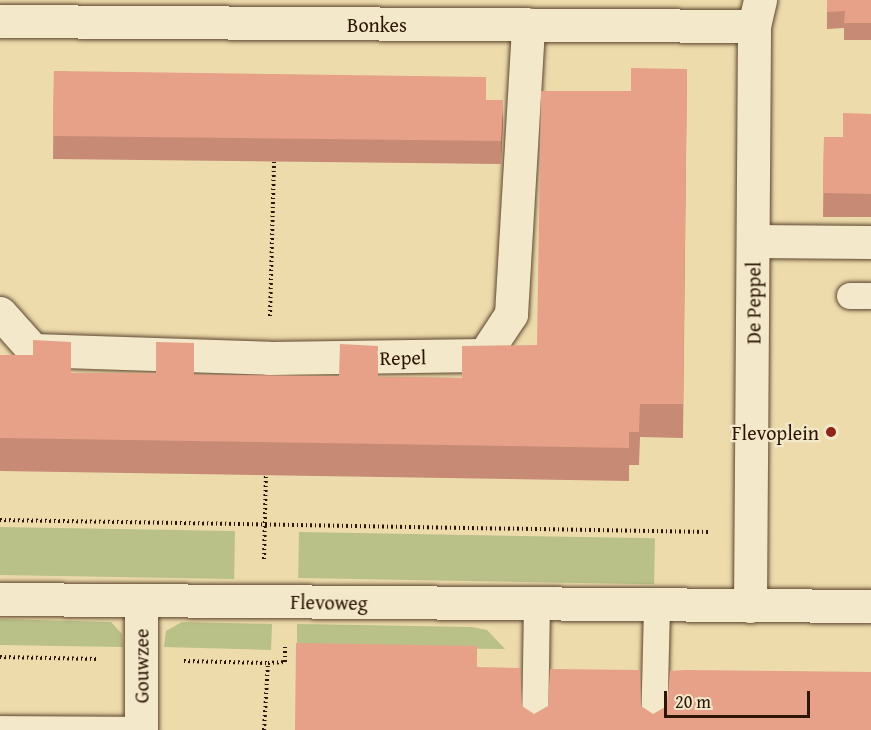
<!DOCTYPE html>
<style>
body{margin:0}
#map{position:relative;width:871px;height:730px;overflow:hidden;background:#eddbac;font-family:"Gentium Book Plus",serif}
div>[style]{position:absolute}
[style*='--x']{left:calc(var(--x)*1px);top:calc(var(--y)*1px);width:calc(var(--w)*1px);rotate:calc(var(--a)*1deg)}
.green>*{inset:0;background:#b9c088;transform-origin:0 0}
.path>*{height:4px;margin-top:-2px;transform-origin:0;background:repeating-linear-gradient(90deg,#2d1505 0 1.5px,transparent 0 4.5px)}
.roads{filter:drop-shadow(0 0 2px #5d462f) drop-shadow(0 0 2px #5d462f)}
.service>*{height:26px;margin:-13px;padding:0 13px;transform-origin:13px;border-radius:13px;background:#f3e8c9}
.pedestrian>*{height:33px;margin:-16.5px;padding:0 16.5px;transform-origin:16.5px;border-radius:16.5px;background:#f3e8c9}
.minor>*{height:33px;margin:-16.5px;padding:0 16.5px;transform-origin:16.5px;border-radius:16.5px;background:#f3e8c9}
.wall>*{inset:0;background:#c68a75}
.shaded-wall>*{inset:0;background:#a1715f}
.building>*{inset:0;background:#e6a188}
.dots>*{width:16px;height:16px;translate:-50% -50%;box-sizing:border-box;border:3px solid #f3e8c9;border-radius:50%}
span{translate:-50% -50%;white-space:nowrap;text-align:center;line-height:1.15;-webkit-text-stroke:4.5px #f3e8c9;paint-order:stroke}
.street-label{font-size:20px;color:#2d1505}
.poi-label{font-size:20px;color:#2d1505}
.right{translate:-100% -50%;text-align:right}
.scale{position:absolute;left:664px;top:691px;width:146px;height:27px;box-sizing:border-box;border:3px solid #2d1505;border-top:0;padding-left:8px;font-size:18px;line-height:21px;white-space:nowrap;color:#2d1505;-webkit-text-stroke:4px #f3e8c9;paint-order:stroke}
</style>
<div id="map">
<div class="green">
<i style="left:0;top:527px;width:235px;height:48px;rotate:1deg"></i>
<i style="left:299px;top:532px;width:356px;height:46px;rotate:1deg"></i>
<i style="clip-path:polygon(0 619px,111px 622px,122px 634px,123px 647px,0 645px)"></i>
<i style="clip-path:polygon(182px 622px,272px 624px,271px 650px,164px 647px,166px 631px)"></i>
<i style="clip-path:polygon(297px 624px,472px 627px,487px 630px,505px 649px,297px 647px)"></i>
</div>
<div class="path">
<i style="--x:270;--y:316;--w:157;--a:-88.5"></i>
<i style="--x:0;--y:520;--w:709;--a:0.97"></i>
<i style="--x:264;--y:559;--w:88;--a:-88.7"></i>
<i style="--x:0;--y:657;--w:99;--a:1.2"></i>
<i style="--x:184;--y:661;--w:84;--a:1.4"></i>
<i style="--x:264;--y:730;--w:67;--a:-86.6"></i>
<i style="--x:268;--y:663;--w:17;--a:-3"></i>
<i style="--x:285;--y:662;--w:18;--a:-90"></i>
</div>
<div class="roads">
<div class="service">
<i style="--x:850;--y:296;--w:21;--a:0"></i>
<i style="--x:0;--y:729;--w:141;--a:0.4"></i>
<i style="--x:535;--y:730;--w:126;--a:-89.1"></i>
<i style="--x:654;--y:730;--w:125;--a:-88.6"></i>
</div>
<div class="pedestrian">
<i style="--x:753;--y:241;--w:118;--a:0.5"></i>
</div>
<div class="minor">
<i style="--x:0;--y:21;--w:754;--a:0.38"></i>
<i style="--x:0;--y:313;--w:50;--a:48.3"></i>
<i style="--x:33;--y:350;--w:236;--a:1.9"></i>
<i style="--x:269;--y:358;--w:215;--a:-0.8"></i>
<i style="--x:484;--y:355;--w:49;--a:-56.6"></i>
<i style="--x:511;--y:314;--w:290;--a:-86.6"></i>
<i style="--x:0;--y:599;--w:871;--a:0.46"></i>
<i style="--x:141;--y:601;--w:129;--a:90"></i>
<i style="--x:750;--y:606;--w:580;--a:-89.6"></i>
<i style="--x:754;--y:26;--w:27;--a:-77"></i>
</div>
</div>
<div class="wall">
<i style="clip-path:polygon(827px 0,871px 0,871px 40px,844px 40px,844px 28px,827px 29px)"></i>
<i style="clip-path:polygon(687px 69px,683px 438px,640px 437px,639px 465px,629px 465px,629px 481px,0 471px,0 355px,71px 373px,462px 378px,537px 345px,631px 91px)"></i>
<i style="clip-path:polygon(54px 71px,486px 100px,503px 124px,501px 164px,53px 159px)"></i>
<i style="clip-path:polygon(871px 114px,871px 217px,823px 217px,824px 137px,843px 137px)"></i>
</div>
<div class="shaded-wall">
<i style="clip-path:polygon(503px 100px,503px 124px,501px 164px,501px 141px)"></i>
</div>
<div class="building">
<i style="clip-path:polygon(827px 0,871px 0,871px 23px,844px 23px,845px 11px,827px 12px)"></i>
<i style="clip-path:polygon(631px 68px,687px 69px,683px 404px,640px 404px,639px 432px,629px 432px,629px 448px,0 438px,0 355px,33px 355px,33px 340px,71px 342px,71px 373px,156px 373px,156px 342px,194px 343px,194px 375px,339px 376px,340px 344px,378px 346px,378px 377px,462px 378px,462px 346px,537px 345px,541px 91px,631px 91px)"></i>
<i style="clip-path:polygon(54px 71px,486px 77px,486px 100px,503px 100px,501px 141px,53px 136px)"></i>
<i style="clip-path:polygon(843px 113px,871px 114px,871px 194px,823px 193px,824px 137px,843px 137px)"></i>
<i style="clip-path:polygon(296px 643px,477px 646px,477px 667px,520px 668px,522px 706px,534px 714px,548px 706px,550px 669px,640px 670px,641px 706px,653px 714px,667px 706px,670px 671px,685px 670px,871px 672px,871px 730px,295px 730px)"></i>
</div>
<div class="dots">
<i style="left:831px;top:432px;background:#8f2418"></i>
</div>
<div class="street-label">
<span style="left:377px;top:24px">Bonkes</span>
<span style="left:753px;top:303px;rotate:-90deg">De Peppel</span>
<span style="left:403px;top:357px;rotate:-1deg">Repel</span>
<span style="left:329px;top:602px;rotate:1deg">Flevoweg</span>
<span style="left:141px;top:666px;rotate:-90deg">Gouwzee</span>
</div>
<div class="poi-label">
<span class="right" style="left:819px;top:432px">Flevoplein</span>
</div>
<div class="scale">20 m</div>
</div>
